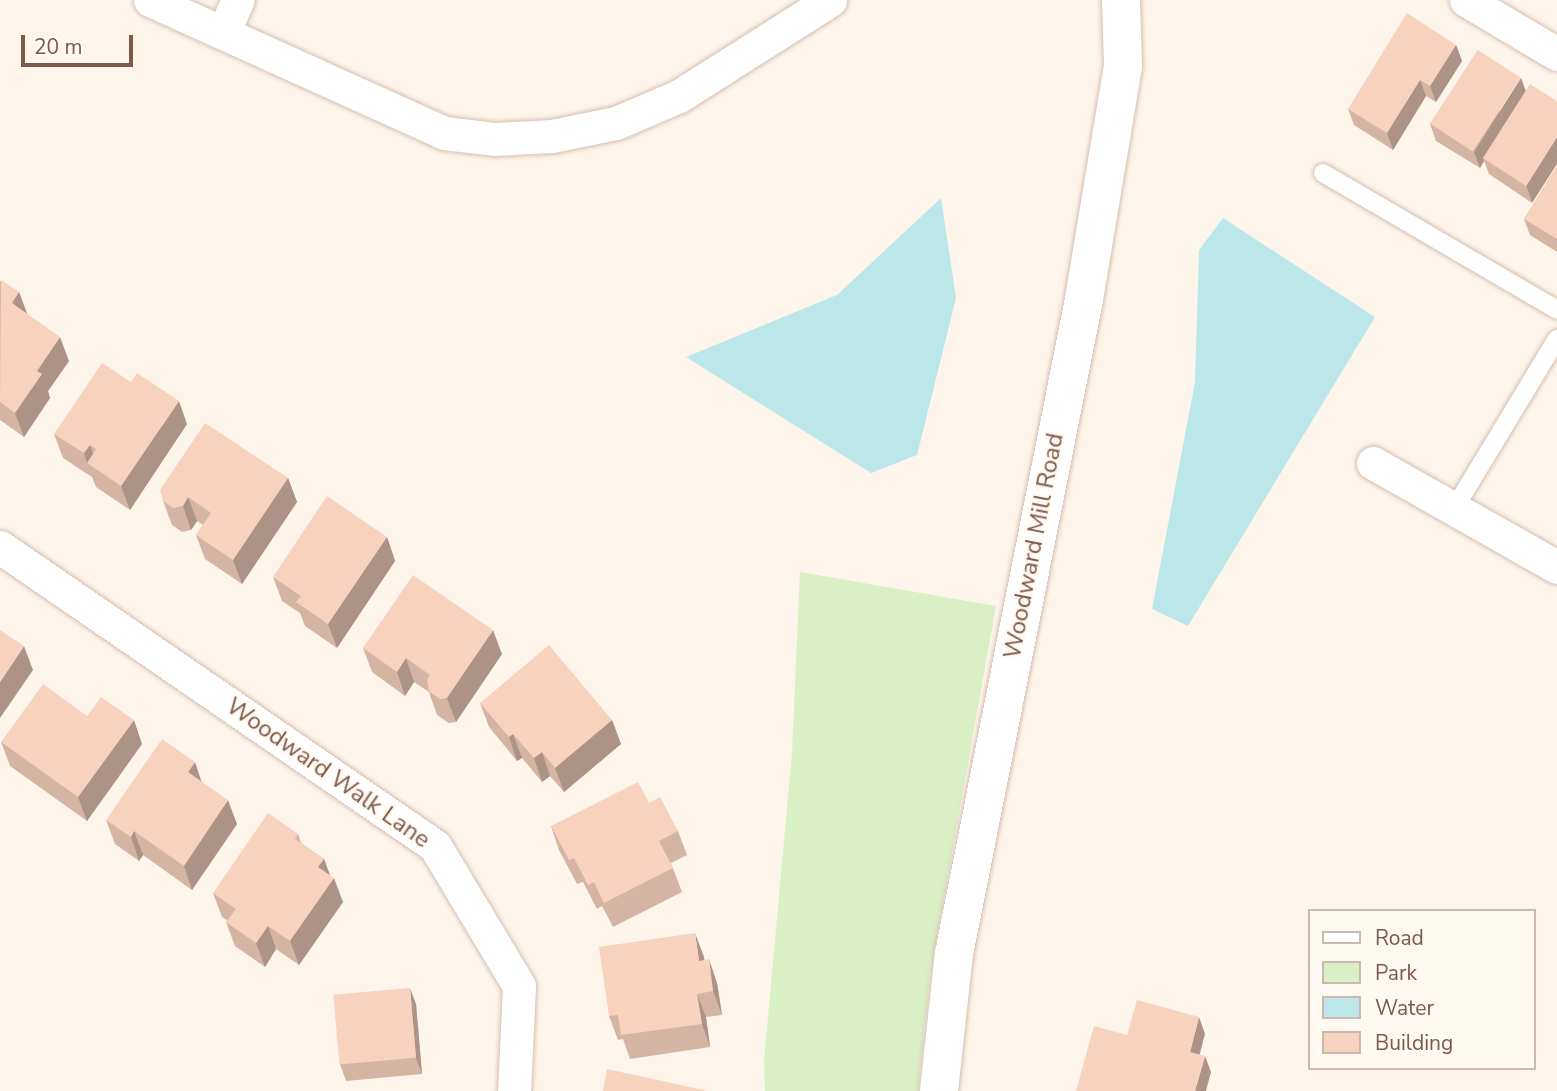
<!DOCTYPE html>
<style>
body{margin:0}
#map{position:relative;width:1557px;height:1091px;overflow:hidden;background:#fef5ea;font-family:"Nunito Sans",sans-serif}
div>[style]{position:absolute}
[style*='--x']{left:calc(var(--x)*1px);top:calc(var(--y)*1px);width:calc(var(--w)*1px);rotate:calc(var(--a)*1deg)}
.green>*{inset:0;background:#d9efc6}
.water>*{inset:0;background:#bbe7eb}
.roads{filter:drop-shadow(0 0 2px #d5beb0) drop-shadow(0 0 2px #d5beb0)}
.service>*{height:18px;margin:-9px;padding:0 9px;transform-origin:9px;border-radius:9px;background:#fff}
.minor>*{height:33px;margin:-16.5px;padding:0 16.5px;transform-origin:16.5px;border-radius:16.5px;background:#fff}
.tertiary>*{height:38px;margin:-19px;padding:0 19px;transform-origin:19px;border-radius:19px;background:#fff}
.wall>*{inset:0;background:#d4b5a4}
.shaded-wall>*{inset:0;background:#ad9386}
.building>*{inset:0;background:#f7d2bf;transform-origin:0 0}
span{translate:-50% -50%;white-space:nowrap;text-align:center;line-height:1.15;-webkit-text-stroke:5px #fff9f2;paint-order:stroke}
.street-label{font-size:24px;color:#7d5949}
.legend{position:absolute;left:1308px;top:909px;width:228px;height:161px;box-sizing:border-box;background:#fff9f2;border:2px solid #cbb9ae;margin:0;padding:9px 12px;list-style:none;font-size:21px;color:#7d5949}
.legend li{display:flex;align-items:center;gap:14px;height:35px}
.legend b{width:35px;border:2px solid #cbb9ae}
.scale{position:absolute;left:21px;top:35px;width:112px;height:32px;box-sizing:border-box;border:4px solid #7d5949;border-top:0;padding-left:9px;font-size:21px;line-height:24px;white-space:nowrap;color:#7d5949;-webkit-text-stroke:5px #fff9f2;paint-order:stroke}
</style>
<div id="map">
<div class="green">
<i style="clip-path:polygon(800px 572px,996px 606px,930px 976px,918px 1091px,765px 1091px,764px 1061px,792px 753px)"></i>
</div>
<div class="water">
<i style="clip-path:polygon(941px 198px,956px 298px,917px 455px,871px 473px,686px 357px,837px 295px)"></i>
<i style="clip-path:polygon(1223px 218px,1375px 317px,1188px 626px,1152px 609px,1195px 382px,1199px 250px)"></i>
</div>
<div class="roads">
<div class="service">
<i style="--x:1323;--y:173;--w:271;--a:30.3"></i>
<i style="--x:1454;--y:509;--w:199;--a:-58.8"></i>
</div>
<div class="minor">
<i style="--x:150;--y:0;--w:323;--a:24.3"></i>
<i style="--x:444;--y:133;--w:50;--a:6.8"></i>
<i style="--x:494;--y:139;--w:58;--a:-3"></i>
<i style="--x:552;--y:136;--w:65;--a:-11.5"></i>
<i style="--x:616;--y:123;--w:69;--a:-23.2"></i>
<i style="--x:679;--y:96;--w:179;--a:-32.4"></i>
<i style="--x:1466;--y:0;--w:106;--a:30.7"></i>
<i style="--x:223;--y:33;--w:36;--a:-66"></i>
<i style="--x:1373;--y:463;--w:211;--a:29.5"></i>
<i style="--x:0;--y:547;--w:528;--a:34.5"></i>
<i style="--x:435;--y:846;--w:163;--a:59"></i>
<i style="--x:519;--y:986;--w:105;--a:92.7"></i>
</div>
<div class="tertiary">
<i style="--x:939;--y:1091;--w:138;--a:-83.8"></i>
<i style="--x:954;--y:954;--w:668;--a:-78.77"></i>
<i style="--x:1084;--y:299;--w:237;--a:-80.5"></i>
<i style="--x:1123;--y:65;--w:65;--a:-91.8"></i>
</div>
</div>
<div class="wall">
<i style="clip-path:polygon(1456px 45px,1462px 61px,1436px 102px,1426px 96px,1393px 150px,1354px 125px,1348px 109px)"></i>
<i style="clip-path:polygon(1478px 50px,1532px 203px,1489px 174px,1484px 161px,1480px 168px,1436px 141px,1430px 124px)"></i>
<i style="clip-path:polygon(1557px 166px,1557px 252px,1530px 235px,1524px 219px)"></i>
<i style="clip-path:polygon(0 281px,19px 292px,27px 314px,69px 361px,48px 391px,50px 398px,24px 437px,0 420px)"></i>
<i style="clip-path:polygon(187px 424px,130px 510px,96px 487px,92px 477px,63px 458px,54px 434px)"></i>
<i style="clip-path:polygon(288px 478px,297px 502px,242px 584px,205px 559px,196px 535px,203px 525px,197px 521px,191px 530px,182px 532px,172px 525px,163px 501px)"></i>
<i style="clip-path:polygon(387px 537px,395px 561px,337px 648px,305px 626px,300px 613px,282px 601px,273px 577px)"></i>
<i style="clip-path:polygon(363px 648px,502px 654px,456px 722px,449px 723px,437px 715px,429px 692px,414px 682px,405px 696px,372px 672px)"></i>
<i style="clip-path:polygon(480px 703px,612px 720px,621px 744px,564px 792px,550px 776px,542px 782px,522px 758px,517px 761px,489px 727px)"></i>
<i style="clip-path:polygon(87px 716px,142px 744px,87px 821px,10px 766px,1px 742px)"></i>
<i style="clip-path:polygon(202px 781px,237px 824px,192px 890px,143px 855px,139px 861px,115px 844px,106px 820px)"></i>
<i style="clip-path:polygon(649px 803px,678px 831px,687px 855px,671px 863px,682px 892px,613px 927px,602px 906px,597px 909px,583px 882px,577px 884px,559px 850px,551px 826px)"></i>
<i style="clip-path:polygon(298px 834px,301px 843px,324px 859px,330px 875px,343px 902px,299px 965px,276px 949px,265px 967px,235px 946px,226px 922px,227px 920px,222px 917px,213px 893px)"></i>
<i style="clip-path:polygon(704px 957px,704px 960px,717px 983px,722px 1015px,706px 1017px,710px 1047px,630px 1059px,623px 1039px,618px 1040px,609px 1016px)"></i>
<i style="clip-path:polygon(416px 1004px,422px 1074px,346px 1081px,340px 1064px)"></i>
</div>
<div class="shaded-wall">
<i style="clip-path:polygon(1456px 45px,1462px 61px,1436px 102px,1430px 86px)"></i>
<i style="clip-path:polygon(1521px 78px,1527px 94px,1483px 158px,1484px 161px,1480px 168px,1474px 152px)"></i>
<i style="clip-path:polygon(1420px 80px,1426px 96px,1393px 150px,1387px 133px)"></i>
<i style="clip-path:polygon(1557px 137px,1557px 164px,1532px 203px,1526px 186px)"></i>
<i style="clip-path:polygon(19px 292px,28px 316px,12px 303px)"></i>
<i style="clip-path:polygon(60px 337px,69px 361px,48px 391px,50px 398px,24px 437px,15px 413px,37px 371px)"></i>
<i style="clip-path:polygon(179px 401px,187px 424px,130px 510px,121px 486px)"></i>
<i style="clip-path:polygon(90px 445px,98px 469px,87px 463px,84px 453px)"></i>
<i style="clip-path:polygon(288px 478px,297px 502px,242px 584px,233px 560px)"></i>
<i style="clip-path:polygon(188px 497px,197px 521px,191px 530px,183px 506px)"></i>
<i style="clip-path:polygon(387px 537px,395px 561px,337px 648px,328px 624px)"></i>
<i style="clip-path:polygon(493px 630px,502px 654px,456px 722px,447px 698px)"></i>
<i style="clip-path:polygon(24px 646px,33px 670px,0 718px,0 682px)"></i>
<i style="clip-path:polygon(406px 658px,414px 682px,405px 696px,397px 672px)"></i>
<i style="clip-path:polygon(134px 720px,142px 744px,87px 821px,78px 797px)"></i>
<i style="clip-path:polygon(612px 720px,621px 744px,564px 792px,555px 768px)"></i>
<i style="clip-path:polygon(513px 734px,522px 758px,517px 761px,509px 737px)"></i>
<i style="clip-path:polygon(542px 752px,550px 776px,542px 782px,534px 758px)"></i>
<i style="clip-path:polygon(195px 762px,203px 786px,188px 772px)"></i>
<i style="clip-path:polygon(228px 800px,237px 824px,192px 890px,184px 866px)"></i>
<i style="clip-path:polygon(134px 831px,143px 855px,139px 861px,131px 837px)"></i>
<i style="clip-path:polygon(324px 859px,332px 881px,334px 878px,343px 902px,299px 965px,290px 941px,318px 867px)"></i>
<i style="clip-path:polygon(268px 926px,276px 949px,265px 967px,256px 943px)"></i>
<i style="clip-path:polygon(695px 933px,704px 957px,708px 985px,699px 961px)"></i>
<i style="clip-path:polygon(709px 959px,717px 983px,722px 1015px,713px 991px)"></i>
<i style="clip-path:polygon(410px 988px,416px 1004px,422px 1074px,416px 1058px)"></i>
<i style="clip-path:polygon(697px 994px,706px 1017px,710px 1047px,702px 1024px)"></i>
<i style="clip-path:polygon(1199px 1017px,1205px 1034px,1196px 1068px,1190px 1052px)"></i>
<i style="clip-path:polygon(1205px 1056px,1211px 1072px,1206px 1091px,1195px 1091px)"></i>
</div>
<div class="building">
<i style="clip-path:polygon(1407px 13px,1456px 45px,1430px 86px,1420px 80px,1387px 133px,1348px 109px)"></i>
<i style="left:1478px;top:50px;width:51px;height:88px;rotate:33deg"></i>
<i style="clip-path:polygon(1530px 84px,1557px 101px,1557px 137px,1526px 186px,1483px 158px)"></i>
<i style="clip-path:polygon(1557px 166px,1557px 239px,1524px 219px)"></i>
<i style="clip-path:polygon(1px 280px,19px 292px,12px 303px,60px 337px,37px 371px,42px 374px,15px 413px,0 402px)"></i>
<i style="clip-path:polygon(102px 363px,131px 382px,137px 373px,179px 401px,121px 486px,87px 463px,96px 449px,90px 445px,84px 453px,54px 434px)"></i>
<i style="clip-path:polygon(205px 423px,288px 478px,233px 560px,196px 535px,211px 513px,188px 497px,183px 506px,173px 508px,163px 501px,160px 490px)"></i>
<i style="clip-path:polygon(327px 496px,387px 537px,328px 624px,296px 602px,301px 596px,273px 577px)"></i>
<i style="clip-path:polygon(413px 575px,493px 630px,447px 698px,440px 699px,429px 691px,427px 680px,430px 675px,406px 658px,397px 672px,363px 648px)"></i>
<i style="clip-path:polygon(0 630px,24px 646px,0 682px)"></i>
<i style="clip-path:polygon(549px 645px,612px 720px,555px 768px,542px 752px,534px 758px,513px 734px,509px 737px,480px 703px)"></i>
<i style="clip-path:polygon(43px 684px,87px 716px,101px 697px,134px 720px,78px 797px,1px 742px)"></i>
<i style="clip-path:polygon(162px 739px,195px 762px,188px 772px,228px 800px,184px 866px,134px 831px,131px 837px,106px 820px)"></i>
<i style="clip-path:polygon(638px 782px,649px 803px,660px 797px,678px 831px,659px 841px,673px 868px,604px 903px,594px 882px,588px 885px,574px 858px,569px 860px,551px 826px)"></i>
<i style="clip-path:polygon(268px 813px,298px 834px,295px 839px,324px 859px,318px 867px,334px 878px,290px 941px,268px 926px,256px 943px,226px 922px,236px 909px,213px 893px)"></i>
<i style="clip-path:polygon(695px 933px,699px 961px,709px 959px,713px 991px,697px 994px,702px 1024px,621px 1035px,618px 1015px,609px 1016px,599px 947px)"></i>
<i style="left:410px;top:988px;width:70px;height:77px;rotate:85deg"></i>
<i style="clip-path:polygon(1137px 1000px,1199px 1017px,1190px 1052px,1205px 1056px,1195px 1091px,1076px 1091px,1094px 1026px,1127px 1035px)"></i>
<i style="clip-path:polygon(607px 1069px,708px 1091px,603px 1091px)"></i>
</div>
<div class="street-label">
<span style="left:1034px;top:546px;rotate:-79deg">Woodward Mill Road</span>
<span style="left:328px;top:773px;rotate:35deg">Woodward Walk Lane</span>
</div>
<ul class="legend">
<li><b style="height:9px;background:#fff"></b>Road</li>
<li><b style="height:19px;background:#d9efc6"></b>Park</li>
<li><b style="height:19px;background:#bbe7eb"></b>Water</li>
<li><b style="height:19px;background:#f7d2bf"></b>Building</li>
</ul>
<div class="scale">20 m</div>
</div>
